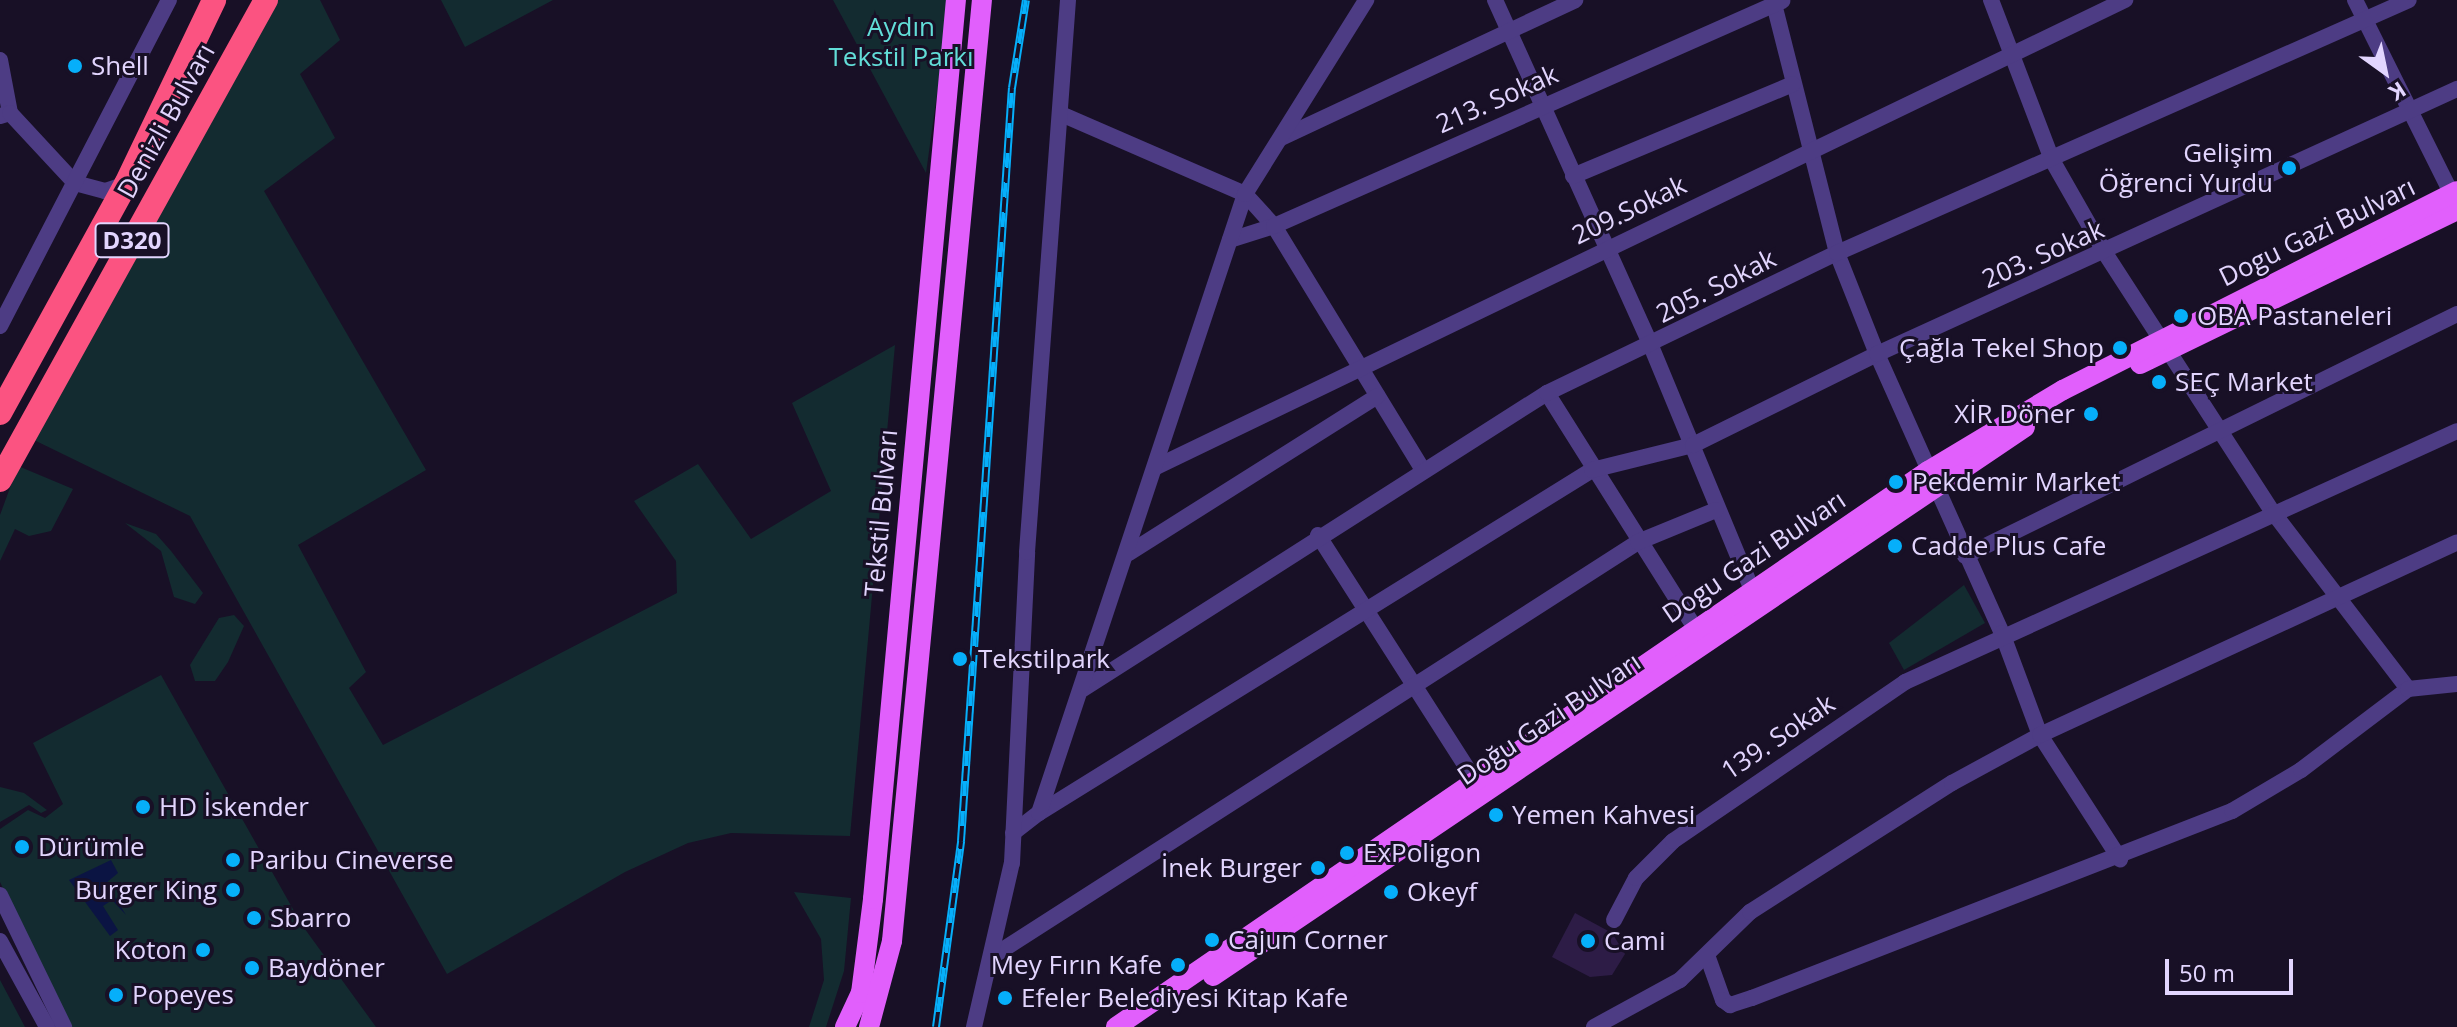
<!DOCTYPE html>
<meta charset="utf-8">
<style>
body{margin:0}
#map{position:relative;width:2457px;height:1027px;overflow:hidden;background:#181026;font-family:"Open Sans",sans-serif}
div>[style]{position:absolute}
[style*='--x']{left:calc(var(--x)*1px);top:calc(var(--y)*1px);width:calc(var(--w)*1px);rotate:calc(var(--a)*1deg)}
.green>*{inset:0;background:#132b30}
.water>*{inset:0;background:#0b1443}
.building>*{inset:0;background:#2d1c46}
.minor>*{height:16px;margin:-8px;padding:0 8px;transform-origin:8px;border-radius:8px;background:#4d3c84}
.major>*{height:20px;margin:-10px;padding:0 10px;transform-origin:10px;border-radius:10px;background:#e15ffc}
.highway>*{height:24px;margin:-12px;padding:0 12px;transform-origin:12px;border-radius:12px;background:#fb5381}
.rail>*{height:8px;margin-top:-4px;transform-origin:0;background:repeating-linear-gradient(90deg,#181026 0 15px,#06affa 0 30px);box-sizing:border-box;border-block:2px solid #06affa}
.dots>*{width:22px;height:22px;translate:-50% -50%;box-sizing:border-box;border:4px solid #181026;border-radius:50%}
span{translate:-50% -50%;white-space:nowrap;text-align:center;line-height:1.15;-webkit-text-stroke:6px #181026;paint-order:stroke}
.shield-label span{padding:2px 6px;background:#181026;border:2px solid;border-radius:6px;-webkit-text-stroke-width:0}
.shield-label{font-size:24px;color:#e2d5fe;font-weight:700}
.park-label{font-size:26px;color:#62ddd8}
.poi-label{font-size:26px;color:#e2d5fe}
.left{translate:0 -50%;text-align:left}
.right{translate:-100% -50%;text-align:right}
.street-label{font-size:26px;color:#e2d5fe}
.north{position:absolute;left:2345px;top:32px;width:80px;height:80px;-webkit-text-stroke:6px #181026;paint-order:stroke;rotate:147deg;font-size:22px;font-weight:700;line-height:32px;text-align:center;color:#e2d5fe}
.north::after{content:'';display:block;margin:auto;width:28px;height:36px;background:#e2d5fe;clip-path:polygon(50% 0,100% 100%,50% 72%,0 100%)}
.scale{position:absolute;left:2165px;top:959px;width:128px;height:36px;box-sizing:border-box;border:4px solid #e2d5fe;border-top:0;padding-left:10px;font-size:24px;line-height:28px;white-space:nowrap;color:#e2d5fe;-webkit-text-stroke:6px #181026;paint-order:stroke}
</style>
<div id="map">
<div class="green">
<i style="clip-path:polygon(273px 0,320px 0,340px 40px,300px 74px,335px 138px,264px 191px,426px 470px,298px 545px,366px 672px,349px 688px,383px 745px,677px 593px,676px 561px,634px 501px,698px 464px,751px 539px,831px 491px,792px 403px,895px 345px,850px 836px,731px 833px,688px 843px,625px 872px,447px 974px,190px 516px,34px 440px)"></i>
<i style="clip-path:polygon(441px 0,553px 0,465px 47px)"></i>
<i style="clip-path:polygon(833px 0,950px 0,926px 173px)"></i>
<i style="clip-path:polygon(18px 466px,73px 489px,51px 531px,29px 536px,15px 529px,0 561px,0 515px)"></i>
<i style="clip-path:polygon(125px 523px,156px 534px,171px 551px,203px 593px,195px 604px,174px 597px,161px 551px)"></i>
<i style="clip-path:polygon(1964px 585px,1985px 623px,1904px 670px,1889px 643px)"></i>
<i style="clip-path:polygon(234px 615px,244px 626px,228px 662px,215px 681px,195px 681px,190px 665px,219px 618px)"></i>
<i style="clip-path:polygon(161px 675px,302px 925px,376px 1027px,70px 1027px,0 882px,0 829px,28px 810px,45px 818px,63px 804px,33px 743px)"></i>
<i style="clip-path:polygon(0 787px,24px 793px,47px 810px,41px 813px,29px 805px,0 822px)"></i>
<i style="clip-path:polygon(794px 892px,851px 898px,844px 971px,826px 1027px,809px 1027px,824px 980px,821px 939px)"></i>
<i style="clip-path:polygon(0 980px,25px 1027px,0 1027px)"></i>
</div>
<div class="water">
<i style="clip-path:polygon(111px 860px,118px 873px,106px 883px,126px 915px,112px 900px,103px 906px,118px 930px,110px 936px,69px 880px)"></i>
</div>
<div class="building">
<i style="clip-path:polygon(1575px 913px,1612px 933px,1625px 954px,1612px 975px,1590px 977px,1552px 957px)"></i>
</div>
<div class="minor">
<i style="--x:1495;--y:0;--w:380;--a:65.7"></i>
<i style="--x:1651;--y:346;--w:264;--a:67.5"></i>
<i style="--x:1773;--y:0;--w:261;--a:75.8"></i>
<i style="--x:1837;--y:253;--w:109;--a:68.4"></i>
<i style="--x:1877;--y:354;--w:306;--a:65.9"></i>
<i style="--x:2002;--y:633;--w:109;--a:69.6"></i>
<i style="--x:2040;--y:735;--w:148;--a:57.2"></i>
<i style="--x:1991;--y:0;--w:171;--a:69.1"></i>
<i style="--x:2052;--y:160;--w:107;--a:60.3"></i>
<i style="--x:2105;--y:253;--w:307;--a:57.1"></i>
<i style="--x:2272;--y:511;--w:224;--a:52.6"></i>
<i style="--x:2355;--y:0;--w:227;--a:63.5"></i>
<i style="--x:0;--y:60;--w:54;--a:79.3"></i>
<i style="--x:1061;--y:114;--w:201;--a:23.5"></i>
<i style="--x:1245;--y:194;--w:43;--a:47.8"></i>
<i style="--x:1274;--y:226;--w:286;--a:58.6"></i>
<i style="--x:0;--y:116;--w:10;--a:-17"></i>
<i style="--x:10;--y:113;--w:96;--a:47.1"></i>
<i style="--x:75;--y:183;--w:31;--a:15"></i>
<i style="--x:105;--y:191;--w:22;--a:-18"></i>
<i style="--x:1281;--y:138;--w:325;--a:-25.1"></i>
<i style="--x:1573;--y:176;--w:238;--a:-22.7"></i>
<i style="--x:1230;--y:240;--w:46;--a:-17.7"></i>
<i style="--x:1274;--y:226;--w:556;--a:-23.89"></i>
<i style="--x:0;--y:326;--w:367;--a:-62.6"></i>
<i style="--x:1547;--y:393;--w:278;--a:57.8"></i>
<i style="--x:1156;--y:467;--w:1076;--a:-25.73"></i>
<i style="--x:1318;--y:535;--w:290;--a:57.4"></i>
<i style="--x:1129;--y:553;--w:294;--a:-32.3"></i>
<i style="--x:1965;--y:556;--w:548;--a:-26.19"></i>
<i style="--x:1083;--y:689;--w:550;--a:-32.54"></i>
<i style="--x:1547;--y:393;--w:322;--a:-25.8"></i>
<i style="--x:1837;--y:253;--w:625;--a:-23.86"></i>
<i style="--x:1039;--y:813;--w:651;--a:-31.81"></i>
<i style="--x:1592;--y:470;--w:104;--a:-13.9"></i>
<i style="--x:1693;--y:445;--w:205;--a:-26.3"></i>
<i style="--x:1877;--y:354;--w:638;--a:-24.56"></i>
<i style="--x:1013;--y:833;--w:33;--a:-38"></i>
<i style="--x:1039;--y:813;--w:652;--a:-71.59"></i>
<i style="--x:1245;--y:194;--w:229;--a:-58"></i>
<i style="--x:0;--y:895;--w:147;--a:64.1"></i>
<i style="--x:1614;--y:920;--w:47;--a:-62.4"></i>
<i style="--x:1636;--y:878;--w:52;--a:-45"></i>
<i style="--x:1673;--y:841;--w:281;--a:-34.4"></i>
<i style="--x:1905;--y:682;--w:606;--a:-24.45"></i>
<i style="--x:0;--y:941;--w:98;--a:61.3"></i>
<i style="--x:1707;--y:955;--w:48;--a:70.4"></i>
<i style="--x:1723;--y:1000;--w:9;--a:36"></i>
<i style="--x:1730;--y:1005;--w:23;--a:-18"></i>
<i style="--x:1752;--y:998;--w:515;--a:-21.29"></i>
<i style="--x:2232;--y:811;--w:80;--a:-30.7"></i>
<i style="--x:2301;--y:770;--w:134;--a:-37.1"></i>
<i style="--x:2408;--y:689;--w:49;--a:-5.8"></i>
<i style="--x:993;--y:956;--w:766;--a:-32.69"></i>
<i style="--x:1638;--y:542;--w:84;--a:-22.3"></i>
<i style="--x:974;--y:1027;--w:168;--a:-77"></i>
<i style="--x:1012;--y:863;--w:311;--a:-87.2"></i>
<i style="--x:1027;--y:552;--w:554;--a:-85.75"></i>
<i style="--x:1594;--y:1027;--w:98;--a:-28.7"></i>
<i style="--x:1680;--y:980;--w:98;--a:-44.2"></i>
<i style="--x:1750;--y:912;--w:240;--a:-32.6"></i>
<i style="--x:1952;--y:783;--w:100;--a:-28.6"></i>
<i style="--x:2040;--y:735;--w:459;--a:-24.8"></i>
</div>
<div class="major">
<i style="--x:2140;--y:364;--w:352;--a:-25.9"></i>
<i style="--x:1213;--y:976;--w:980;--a:-34.06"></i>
<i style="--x:845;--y:1027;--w:38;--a:-65"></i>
<i style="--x:861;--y:993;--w:95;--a:-82.7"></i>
<i style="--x:873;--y:899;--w:903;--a:-84.73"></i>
<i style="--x:869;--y:1027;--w:89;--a:-75"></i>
<i style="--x:892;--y:941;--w:945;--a:-84.54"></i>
<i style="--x:1116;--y:1027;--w:984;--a:-34.4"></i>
<i style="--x:1928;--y:471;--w:157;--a:-31"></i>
<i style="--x:2063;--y:390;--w:441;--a:-26.8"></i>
</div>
<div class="highway">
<i style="--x:0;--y:413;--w:261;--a:-61.2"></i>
<i style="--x:126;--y:184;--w:204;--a:-64.4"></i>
<i style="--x:0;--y:480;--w:549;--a:-61.01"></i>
</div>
<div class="rail">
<i style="--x:936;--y:1027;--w:188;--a:-82.3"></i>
<i style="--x:961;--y:841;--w:755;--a:-86.13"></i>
<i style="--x:1012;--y:88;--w:89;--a:-81"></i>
</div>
<div class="dots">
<i style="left:75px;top:66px;background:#06affa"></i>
<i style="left:2289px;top:168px;background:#06affa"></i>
<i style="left:2181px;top:316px;background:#06affa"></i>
<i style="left:2120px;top:348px;background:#06affa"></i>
<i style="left:2159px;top:382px;background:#06affa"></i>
<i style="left:2091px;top:414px;background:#06affa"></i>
<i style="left:1896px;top:482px;background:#06affa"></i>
<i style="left:1895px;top:546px;background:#06affa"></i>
<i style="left:960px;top:659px;background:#06affa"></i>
<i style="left:143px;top:807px;background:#06affa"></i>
<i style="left:1496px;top:815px;background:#06affa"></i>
<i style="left:22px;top:847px;background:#06affa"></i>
<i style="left:1347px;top:853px;background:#06affa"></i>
<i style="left:233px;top:860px;background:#06affa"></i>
<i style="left:1318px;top:868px;background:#06affa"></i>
<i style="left:233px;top:890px;background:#06affa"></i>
<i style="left:1391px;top:892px;background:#06affa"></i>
<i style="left:254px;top:918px;background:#06affa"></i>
<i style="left:1212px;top:940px;background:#06affa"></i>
<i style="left:1588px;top:941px;background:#06affa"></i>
<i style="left:203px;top:950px;background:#06affa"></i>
<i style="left:1178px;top:965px;background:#06affa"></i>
<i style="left:252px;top:968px;background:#06affa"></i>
<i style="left:116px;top:995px;background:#06affa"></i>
<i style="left:1005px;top:998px;background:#06affa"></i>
</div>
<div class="shield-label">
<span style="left:132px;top:240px">D320</span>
</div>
<div class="park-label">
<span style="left:901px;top:42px">Aydın<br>Tekstil Parkı</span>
</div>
<div class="poi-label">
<span class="left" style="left:91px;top:66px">Shell</span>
<span class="right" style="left:2273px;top:168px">Gelişim<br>Öğrenci Yurdu</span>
<span class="left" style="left:2197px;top:316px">OBA Pastaneleri</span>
<span class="right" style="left:2104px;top:348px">Çağla Tekel Shop</span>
<span class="left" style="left:2175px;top:382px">SEÇ Market</span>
<span class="right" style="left:2075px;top:414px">XİR Döner</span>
<span class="left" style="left:1912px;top:482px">Pekdemir Market</span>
<span class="left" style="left:1911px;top:546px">Cadde Plus Cafe</span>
<span class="left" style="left:978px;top:659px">Tekstilpark</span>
<span class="left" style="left:159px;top:807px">HD İskender</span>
<span class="left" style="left:1512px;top:815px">Yemen Kahvesi</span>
<span class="left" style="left:38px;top:847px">Dürümle</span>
<span class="left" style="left:1363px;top:853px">ExPoligon</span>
<span class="left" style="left:249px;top:860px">Paribu Cineverse</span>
<span class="right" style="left:1302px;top:868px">İnek Burger</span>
<span class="right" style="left:217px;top:890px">Burger King</span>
<span class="left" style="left:1407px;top:892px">Okeyf</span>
<span class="left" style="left:270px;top:918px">Sbarro</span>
<span class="left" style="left:1228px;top:940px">Cajun Corner</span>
<span class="left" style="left:1604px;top:941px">Cami</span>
<span class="right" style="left:187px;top:950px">Koton</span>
<span class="right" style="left:1162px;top:965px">Mey Fırın Kafe</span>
<span class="left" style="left:268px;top:968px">Baydöner</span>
<span class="left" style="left:132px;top:995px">Popeyes</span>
<span class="left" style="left:1021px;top:998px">Efeler Belediyesi Kitap Kafe</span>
</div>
<div class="street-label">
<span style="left:1497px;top:99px;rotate:-24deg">213. Sokak</span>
<span style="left:166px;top:121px;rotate:-61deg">Denizli Bulvarı</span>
<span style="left:1629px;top:210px;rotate:-26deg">209.Sokak</span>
<span style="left:2317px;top:232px;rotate:-26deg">Dogu Gazi Bulvarı</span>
<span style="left:2043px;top:254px;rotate:-24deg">203. Sokak</span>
<span style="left:1716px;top:286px;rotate:-27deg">205. Sokak</span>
<span style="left:881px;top:513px;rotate:-85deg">Tekstil Bulvarı</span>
<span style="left:1754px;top:557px;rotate:-34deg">Dogu Gazi Bulvarı</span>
<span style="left:1549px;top:719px;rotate:-34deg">Doğu Gazi Bulvarı</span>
<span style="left:1778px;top:737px;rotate:-34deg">139. Sokak</span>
</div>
<div class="north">K</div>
<div class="scale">50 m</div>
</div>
